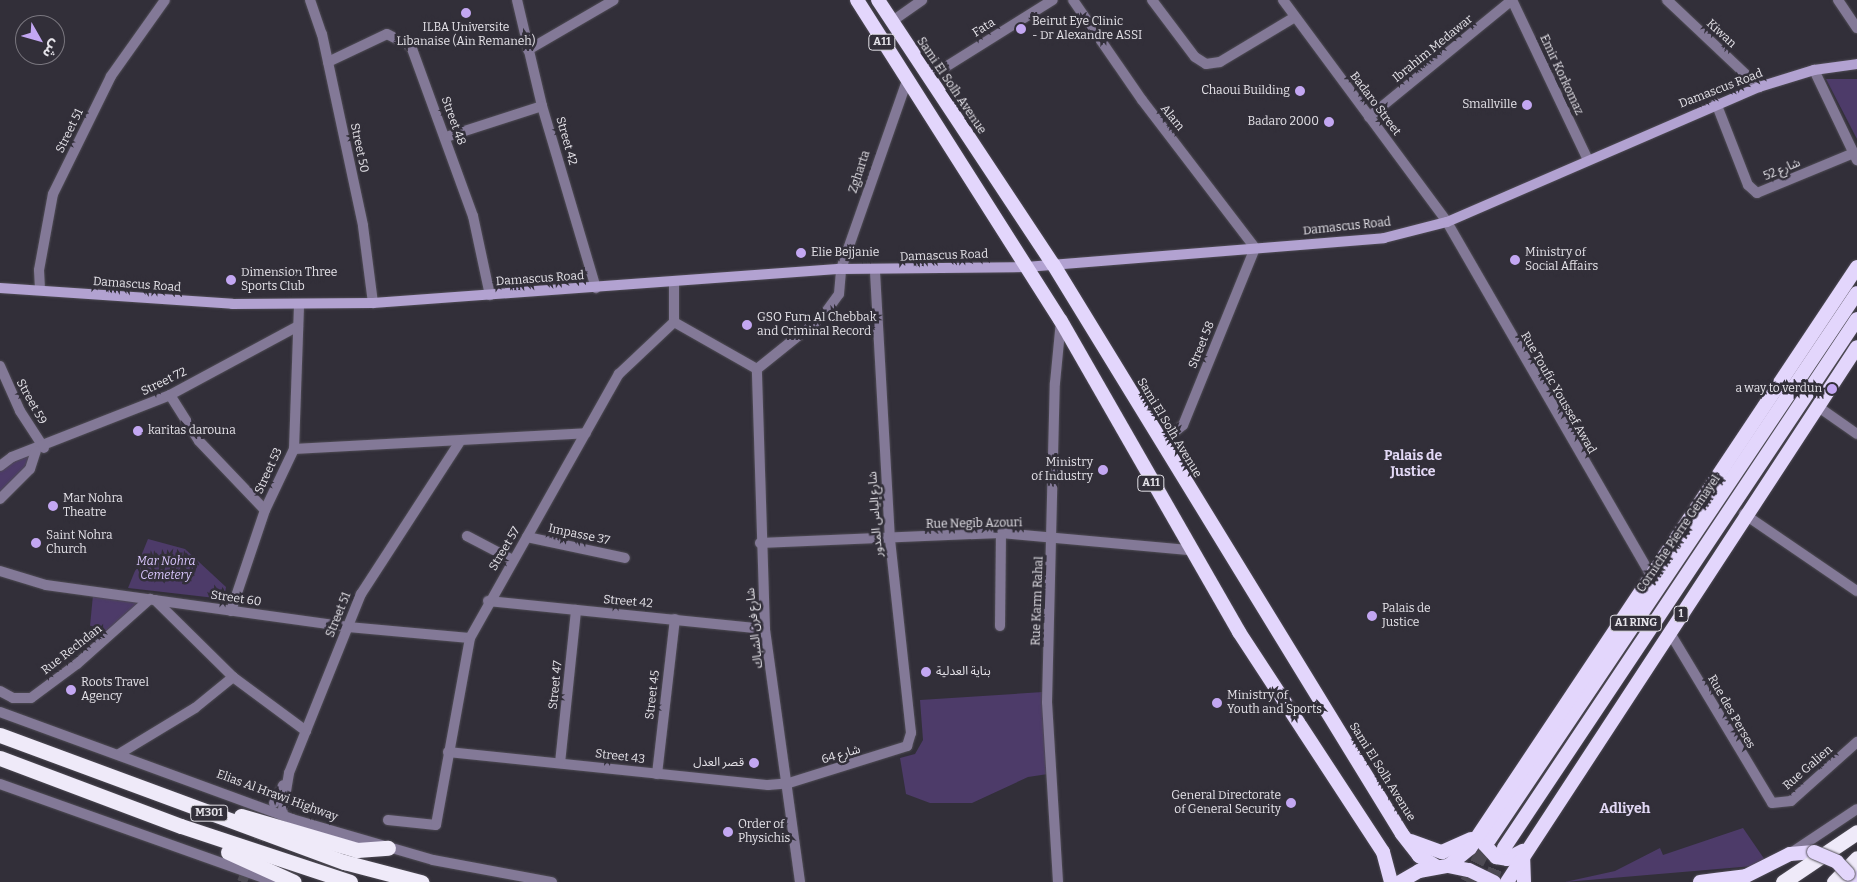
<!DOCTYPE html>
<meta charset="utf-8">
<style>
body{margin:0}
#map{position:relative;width:1857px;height:882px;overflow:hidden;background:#322f39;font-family:Bitter,"Noto Sans Arabic",serif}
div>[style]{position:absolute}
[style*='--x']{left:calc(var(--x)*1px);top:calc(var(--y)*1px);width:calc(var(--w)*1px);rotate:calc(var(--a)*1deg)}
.green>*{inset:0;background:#4d3b69}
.minor-tunnel>*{height:10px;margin-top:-5px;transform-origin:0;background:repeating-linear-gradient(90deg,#4d4a53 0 10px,transparent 0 15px)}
.trunk-tunnel>*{height:14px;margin-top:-7px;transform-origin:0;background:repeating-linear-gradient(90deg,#4d4a53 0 14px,transparent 0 21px)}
.roads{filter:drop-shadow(0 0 1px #4f4c55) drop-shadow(0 0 1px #4f4c55)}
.minor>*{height:10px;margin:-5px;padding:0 5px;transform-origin:5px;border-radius:5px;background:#837997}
.tertiary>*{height:10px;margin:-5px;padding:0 5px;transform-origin:5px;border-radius:5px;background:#837997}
.secondary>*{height:10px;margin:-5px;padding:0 5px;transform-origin:5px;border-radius:5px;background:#b2a2d1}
.trunk>*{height:14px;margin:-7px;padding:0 7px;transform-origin:7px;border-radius:7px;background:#e3d6fc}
.motorway>*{height:15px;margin:-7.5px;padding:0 7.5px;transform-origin:7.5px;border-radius:7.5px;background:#efeaf9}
.bridges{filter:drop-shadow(0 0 1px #4f4c55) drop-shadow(0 0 1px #4f4c55)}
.trunk-bridge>*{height:14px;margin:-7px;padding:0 7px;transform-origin:7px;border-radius:7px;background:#e3d6fc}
.dots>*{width:14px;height:14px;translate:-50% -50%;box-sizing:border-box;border:2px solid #322f39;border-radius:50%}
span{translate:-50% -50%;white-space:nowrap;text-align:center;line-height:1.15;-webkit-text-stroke:5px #322f39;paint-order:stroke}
.shield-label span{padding:1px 4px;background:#322f39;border:1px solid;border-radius:4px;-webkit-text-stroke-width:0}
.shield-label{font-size:11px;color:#e5e3e9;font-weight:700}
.poi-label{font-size:12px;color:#e5e3e9}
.left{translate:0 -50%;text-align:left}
.right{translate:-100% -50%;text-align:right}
.street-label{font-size:12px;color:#e5e3e9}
.park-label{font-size:12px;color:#dac7fe;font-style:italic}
.neighbourhood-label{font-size:14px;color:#e2d8f5;font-weight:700}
.north{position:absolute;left:15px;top:15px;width:50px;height:50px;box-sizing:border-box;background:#322f39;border:1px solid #7a777f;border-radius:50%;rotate:128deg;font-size:14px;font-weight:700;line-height:20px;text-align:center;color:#e5e3e9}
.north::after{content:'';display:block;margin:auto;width:18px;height:22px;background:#c3a7f2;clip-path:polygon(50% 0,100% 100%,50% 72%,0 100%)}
</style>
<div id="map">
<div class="green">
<i style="clip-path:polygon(1826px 79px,1857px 79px,1857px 139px)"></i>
<i style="clip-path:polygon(24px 452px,36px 460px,0 499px,0 466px)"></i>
<i style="clip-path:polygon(148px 539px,185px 549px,226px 587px,224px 599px,128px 588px)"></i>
<i style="clip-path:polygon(93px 595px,149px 600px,111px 636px,90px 626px)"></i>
<i style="clip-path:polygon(1043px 692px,1048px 774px,1028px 777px,972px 803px,930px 803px,906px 794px,900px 758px,915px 754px,923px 740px,920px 700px)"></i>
<i style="clip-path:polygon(1743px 828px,1765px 860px,1753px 866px,1565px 882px,1615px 871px,1660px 848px,1663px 855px)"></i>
</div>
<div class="minor-tunnel">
<i style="--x:242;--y:882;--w:59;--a:-68.2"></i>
</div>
<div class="trunk-tunnel">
<i style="--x:1467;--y:882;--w:47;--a:-62.4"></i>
<i style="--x:1490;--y:882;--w:37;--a:-68"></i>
</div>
<div class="roads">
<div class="minor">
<i style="--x:310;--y:0;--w:36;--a:71"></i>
<i style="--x:322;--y:34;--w:196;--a:77.9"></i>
<i style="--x:363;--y:226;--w:78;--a:82.6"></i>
<i style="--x:1073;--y:0;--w:121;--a:55.4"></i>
<i style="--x:1142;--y:100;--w:186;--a:52.6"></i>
<i style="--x:1255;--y:248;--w:191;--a:112.1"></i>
<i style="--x:1183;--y:425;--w:28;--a:141"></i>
<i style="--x:1152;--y:0;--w:71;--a:53"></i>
<i style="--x:1195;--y:57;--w:13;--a:32"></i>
<i style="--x:1206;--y:64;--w:14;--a:-8"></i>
<i style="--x:1220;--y:62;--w:87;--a:-31"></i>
<i style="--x:1667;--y:0;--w:127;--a:43.4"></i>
<i style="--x:891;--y:22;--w:38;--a:-35"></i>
<i style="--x:528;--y:50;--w:99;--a:-30.2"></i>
<i style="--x:328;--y:62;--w:65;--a:-25.4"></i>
<i style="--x:387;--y:34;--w:27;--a:27"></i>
<i style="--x:411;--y:46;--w:181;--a:70"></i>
<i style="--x:473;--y:216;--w:81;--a:77.9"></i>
<i style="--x:1814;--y:70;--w:100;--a:64.5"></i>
<i style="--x:928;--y:78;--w:147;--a:-32"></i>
<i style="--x:1716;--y:103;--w:88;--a:68.7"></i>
<i style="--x:1748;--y:185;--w:12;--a:42"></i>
<i style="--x:1757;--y:193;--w:105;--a:-22.4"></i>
<i style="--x:1369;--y:117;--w:185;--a:-39.3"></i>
<i style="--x:1512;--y:0;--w:177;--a:64.6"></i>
<i style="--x:446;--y:137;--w:101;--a:-17.9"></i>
<i style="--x:40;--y:289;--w:19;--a:-93"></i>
<i style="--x:39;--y:270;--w:77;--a:-79.6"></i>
<i style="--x:53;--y:194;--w:131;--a:-63.8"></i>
<i style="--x:111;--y:76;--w:93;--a:-54.6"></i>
<i style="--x:674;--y:322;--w:95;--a:29.5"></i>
<i style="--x:674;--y:322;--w:41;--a:-90"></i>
<i style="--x:0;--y:366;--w:49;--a:66"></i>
<i style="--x:20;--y:411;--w:44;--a:57"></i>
<i style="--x:170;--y:395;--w:54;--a:57.8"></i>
<i style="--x:199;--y:441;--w:95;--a:46.3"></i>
<i style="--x:1817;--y:406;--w:49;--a:35"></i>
<i style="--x:294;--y:449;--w:292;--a:-3.1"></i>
<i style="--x:0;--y:466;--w:15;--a:-37"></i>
<i style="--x:12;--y:457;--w:170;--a:-21.4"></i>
<i style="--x:170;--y:395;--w:145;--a:-28.3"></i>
<i style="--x:0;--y:499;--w:42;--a:-45"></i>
<i style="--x:30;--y:469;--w:19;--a:-72"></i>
<i style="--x:1744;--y:514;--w:137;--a:34.3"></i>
<i style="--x:467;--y:536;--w:52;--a:27.6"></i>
<i style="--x:527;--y:537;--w:100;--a:12.1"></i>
<i style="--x:760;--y:543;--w:241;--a:-2.4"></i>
<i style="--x:1001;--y:533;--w:188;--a:5.2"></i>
<i style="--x:0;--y:571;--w:48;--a:16.9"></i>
<i style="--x:46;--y:585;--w:305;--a:7.9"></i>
<i style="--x:348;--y:627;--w:122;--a:5.2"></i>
<i style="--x:155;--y:600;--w:110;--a:44.6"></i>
<i style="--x:233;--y:677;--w:91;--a:36.5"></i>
<i style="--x:488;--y:601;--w:278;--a:5.8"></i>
<i style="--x:231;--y:611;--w:107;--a:-71.4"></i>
<i style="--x:265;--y:510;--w:68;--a:-64.6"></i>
<i style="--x:294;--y:449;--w:144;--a:-88"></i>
<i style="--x:1000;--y:626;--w:93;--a:-89.4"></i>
<i style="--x:0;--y:691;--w:15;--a:28"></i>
<i style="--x:13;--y:698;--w:18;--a:0"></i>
<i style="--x:31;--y:698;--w:57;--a:-36.5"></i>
<i style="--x:77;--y:664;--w:98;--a:-41.7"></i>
<i style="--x:448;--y:752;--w:322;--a:5.9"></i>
<i style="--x:768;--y:785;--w:21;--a:-5"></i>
<i style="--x:789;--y:783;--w:124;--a:-17.4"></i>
<i style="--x:907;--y:746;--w:14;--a:-73"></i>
<i style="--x:911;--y:733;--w:194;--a:-96.2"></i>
<i style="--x:890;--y:540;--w:269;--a:-93.2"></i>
<i style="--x:119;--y:754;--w:89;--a:-31.2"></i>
<i style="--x:195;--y:708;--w:49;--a:-39.2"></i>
<i style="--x:560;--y:763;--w:154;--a:-84"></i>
<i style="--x:657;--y:774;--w:156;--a:-83.4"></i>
<i style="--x:274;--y:803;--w:20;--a:-63"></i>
<i style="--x:282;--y:815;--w:43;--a:-80.5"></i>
<i style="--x:289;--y:773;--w:193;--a:-68.1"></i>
<i style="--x:361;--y:594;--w:180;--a:-57"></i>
<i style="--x:388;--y:820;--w:48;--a:5.9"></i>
<i style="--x:436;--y:825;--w:190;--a:-79.7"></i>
<i style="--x:470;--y:638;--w:303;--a:-60.6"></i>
<i style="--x:619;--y:374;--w:76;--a:-43.4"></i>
<i style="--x:800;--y:882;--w:255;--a:-97.9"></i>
<i style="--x:765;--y:629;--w:260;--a:-91.8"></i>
<i style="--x:757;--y:369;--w:85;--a:-38.8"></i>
<i style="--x:823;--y:316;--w:27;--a:-54"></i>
<i style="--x:839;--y:294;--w:25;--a:-85"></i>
<i style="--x:841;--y:269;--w:197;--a:-70.7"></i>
<i style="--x:1058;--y:882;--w:180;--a:-93.5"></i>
<i style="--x:1047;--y:702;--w:319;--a:-88.6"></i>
<i style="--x:1055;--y:383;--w:62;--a:-84.5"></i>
</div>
<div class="tertiary">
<i style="--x:517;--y:0;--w:109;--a:76.7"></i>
<i style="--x:542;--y:106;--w:190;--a:73.5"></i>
<i style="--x:1283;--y:0;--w:276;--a:53.5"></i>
<i style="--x:1447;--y:222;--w:406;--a:60"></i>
<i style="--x:1838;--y:0;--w:34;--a:56"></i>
<i style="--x:1670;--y:633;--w:198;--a:59"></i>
<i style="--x:1772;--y:803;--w:19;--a:-6"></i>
<i style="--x:1791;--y:801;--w:89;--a:-41.8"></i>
<i style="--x:0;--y:712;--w:311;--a:20.1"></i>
<i style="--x:292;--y:819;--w:147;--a:16.2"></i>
<i style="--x:433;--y:860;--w:121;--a:10.5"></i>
<i style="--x:0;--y:784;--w:292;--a:19.6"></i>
<i style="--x:1791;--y:853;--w:79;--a:-33.7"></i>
</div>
<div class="secondary">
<i style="--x:0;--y:288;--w:233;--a:3.9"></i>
<i style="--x:232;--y:304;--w:141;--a:-0.4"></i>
<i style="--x:373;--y:303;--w:469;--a:-4.2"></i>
<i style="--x:841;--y:269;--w:185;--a:-0.6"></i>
<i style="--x:1026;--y:267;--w:359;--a:-4.6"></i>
<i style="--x:1384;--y:238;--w:65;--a:-14.3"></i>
<i style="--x:1447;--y:222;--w:340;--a:-23.4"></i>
<i style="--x:1759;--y:87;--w:58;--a:-17.2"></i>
<i style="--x:1814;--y:70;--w:43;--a:-7.9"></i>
</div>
<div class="trunk">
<i style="--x:857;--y:0;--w:380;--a:57.6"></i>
<i style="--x:1061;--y:321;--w:358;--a:60.2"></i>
<i style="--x:1239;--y:632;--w:263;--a:56.8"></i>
<i style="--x:1383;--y:852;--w:31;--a:75"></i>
<i style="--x:878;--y:0;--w:317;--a:56.5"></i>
<i style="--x:1053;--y:264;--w:668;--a:58.52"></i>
<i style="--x:1402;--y:834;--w:28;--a:52"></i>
<i style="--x:1419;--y:856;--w:21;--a:31"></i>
<i style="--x:1483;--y:832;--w:12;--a:85"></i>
<i style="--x:1484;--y:844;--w:18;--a:47"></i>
<i style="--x:1496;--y:857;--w:11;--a:10"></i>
<i style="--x:1507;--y:859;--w:18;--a:-27"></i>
<i style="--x:1489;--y:840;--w:659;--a:-56.07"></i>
<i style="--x:1411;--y:841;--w:33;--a:20"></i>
<i style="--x:1442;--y:852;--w:32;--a:-24"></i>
<i style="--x:1504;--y:848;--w:636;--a:-56.28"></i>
<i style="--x:1523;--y:854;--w:28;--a:88"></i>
<i style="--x:1448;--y:866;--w:28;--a:-39"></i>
<i style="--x:1470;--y:848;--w:698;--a:-56.33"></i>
<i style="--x:1400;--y:882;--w:22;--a:-30"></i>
<i style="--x:1419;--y:871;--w:29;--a:-10"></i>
<i style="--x:1448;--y:866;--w:21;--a:11"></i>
<i style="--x:1469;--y:870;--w:28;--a:26"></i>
<i style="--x:1507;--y:882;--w:639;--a:-56.81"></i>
<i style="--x:1700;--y:882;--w:46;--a:-7.4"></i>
<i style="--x:1746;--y:876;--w:49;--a:-26.6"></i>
<i style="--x:1790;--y:854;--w:24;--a:-5"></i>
<i style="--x:1852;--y:882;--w:10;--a:-61"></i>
</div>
<div class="motorway">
<i style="--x:0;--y:735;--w:367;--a:20.3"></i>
<i style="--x:344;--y:862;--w:80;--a:14.6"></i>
<i style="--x:0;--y:758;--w:193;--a:20.6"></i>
<i style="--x:181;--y:826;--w:178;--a:18.3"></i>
<i style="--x:241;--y:816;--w:121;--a:16.3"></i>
<i style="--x:357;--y:850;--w:31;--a:-4"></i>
<i style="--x:228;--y:852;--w:72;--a:24.4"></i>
<i style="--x:1783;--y:882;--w:89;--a:-34"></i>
<i style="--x:1834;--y:882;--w:33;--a:-46"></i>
</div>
</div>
<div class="bridges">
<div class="trunk-bridge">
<i style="--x:1814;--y:852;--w:25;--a:23"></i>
<i style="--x:1837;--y:862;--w:16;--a:47"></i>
</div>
</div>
<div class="dots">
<i style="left:466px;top:13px;background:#c3a7f2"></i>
<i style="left:1021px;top:29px;background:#c3a7f2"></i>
<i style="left:1300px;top:91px;background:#c3a7f2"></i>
<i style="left:1527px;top:105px;background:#c3a7f2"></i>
<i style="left:1329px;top:122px;background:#c3a7f2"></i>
<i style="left:801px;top:253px;background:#c3a7f2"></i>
<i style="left:1515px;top:260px;background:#c3a7f2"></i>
<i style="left:231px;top:280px;background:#c3a7f2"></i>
<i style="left:747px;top:325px;background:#c3a7f2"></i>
<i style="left:1832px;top:389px;background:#c3a7f2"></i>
<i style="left:138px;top:431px;background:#c3a7f2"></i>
<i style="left:1103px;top:470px;background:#c3a7f2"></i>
<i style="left:53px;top:506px;background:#c3a7f2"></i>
<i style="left:36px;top:543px;background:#c3a7f2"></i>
<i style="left:1372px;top:616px;background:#c3a7f2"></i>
<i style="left:926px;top:672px;background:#c3a7f2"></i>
<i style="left:71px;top:690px;background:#c3a7f2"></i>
<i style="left:1217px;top:703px;background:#c3a7f2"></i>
<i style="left:754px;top:763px;background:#c3a7f2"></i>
<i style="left:1291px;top:803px;background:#c3a7f2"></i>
<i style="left:728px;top:832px;background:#c3a7f2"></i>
</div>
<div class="shield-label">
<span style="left:882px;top:42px">A11</span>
<span style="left:1151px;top:483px">A11</span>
<span style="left:1681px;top:614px">1</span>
<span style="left:1636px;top:623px">A1 RING</span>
<span style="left:209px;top:813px">M301</span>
</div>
<div class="poi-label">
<span class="left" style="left:1032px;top:29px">Beirut Eye Clinic<br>- Dr Alexandre ASSI</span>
<span style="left:466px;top:35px">ILBA Universite<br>Libanaise (Ain Remaneh)</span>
<span class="right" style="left:1290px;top:91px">Chaoui Building</span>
<span class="right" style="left:1517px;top:105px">Smallville</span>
<span class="right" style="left:1319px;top:122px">Badaro 2000</span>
<span class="left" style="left:811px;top:253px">Elie Bejjanie</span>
<span class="left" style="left:1525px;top:260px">Ministry of<br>Social Affairs</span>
<span class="left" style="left:241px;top:280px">Dimension Three<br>Sports Club</span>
<span class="left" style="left:757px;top:325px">GSO Furn Al Chebbak<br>and Criminal Record</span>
<span class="right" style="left:1822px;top:389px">a way to verdun</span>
<span class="left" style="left:148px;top:431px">karitas darouna</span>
<span class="right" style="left:1093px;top:470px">Ministry<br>of Industry</span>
<span class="left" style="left:63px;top:506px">Mar Nohra<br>Theatre</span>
<span class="left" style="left:46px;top:543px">Saint Nohra<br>Church</span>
<span class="left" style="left:1382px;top:616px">Palais de<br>Justice</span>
<span class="left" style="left:936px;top:672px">بناية العدلية</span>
<span class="left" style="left:81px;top:690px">Roots Travel<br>Agency</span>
<span class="left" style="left:1227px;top:703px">Ministry of<br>Youth and Sports</span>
<span class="right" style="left:744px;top:763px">قصر العدل</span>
<span class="right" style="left:1281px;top:803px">General Directorate<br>of General Security</span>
<span class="left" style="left:738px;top:832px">Order of<br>Physichis</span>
</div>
<div class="street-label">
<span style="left:984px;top:28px;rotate:-32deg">Fata</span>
<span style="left:1721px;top:34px;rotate:43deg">Kiwan</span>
<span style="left:1433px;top:49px;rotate:-39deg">Ibrahim Medawar</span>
<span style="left:1561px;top:75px;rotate:65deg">Emir Korkomaz</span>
<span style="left:951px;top:86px;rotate:56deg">Sami El Solh Avenue</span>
<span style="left:1721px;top:89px;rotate:-21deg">Damascus Road</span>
<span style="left:1375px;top:104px;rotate:53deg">Badaro Street</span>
<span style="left:1172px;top:118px;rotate:51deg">Alam</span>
<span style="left:453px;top:121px;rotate:70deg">Street 48</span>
<span style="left:70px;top:131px;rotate:-64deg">Street 51</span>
<span style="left:566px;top:141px;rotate:74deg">Street 42</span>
<span style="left:359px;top:148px;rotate:78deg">Street 50</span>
<span style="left:1782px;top:170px;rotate:-23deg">شارع 52</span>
<span style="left:860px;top:172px;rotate:-72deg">Zgharta</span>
<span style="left:1347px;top:227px;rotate:-6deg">Damascus Road</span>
<span style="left:944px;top:256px;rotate:-2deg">Damascus Road</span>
<span style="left:540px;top:279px;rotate:-4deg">Damascus Road</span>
<span style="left:137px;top:285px;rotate:4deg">Damascus Road</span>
<span style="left:1202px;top:345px;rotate:-68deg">Street 58</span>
<span style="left:164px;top:382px;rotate:-26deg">Street 72</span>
<span style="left:1558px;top:393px;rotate:60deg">Rue Toufic Youssef Awad</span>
<span style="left:31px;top:402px;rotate:61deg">Street 59</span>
<span style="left:1169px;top:428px;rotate:59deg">Sami El Solh Avenue</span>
<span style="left:269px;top:471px;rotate:-65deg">Street 53</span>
<span style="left:876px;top:514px;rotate:-94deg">شارع إلياس المدور</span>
<span style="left:974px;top:524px;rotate:-1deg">Rue Negib Azouri</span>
<span style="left:1679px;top:534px;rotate:-56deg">Corniche Pierre Gemayel</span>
<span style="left:579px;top:535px;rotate:12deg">Impasse 37</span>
<span style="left:505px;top:549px;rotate:-59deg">Street 57</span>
<span style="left:236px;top:599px;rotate:8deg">Street 60</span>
<span style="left:1038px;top:601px;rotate:-88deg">Rue Karm Rahal</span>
<span style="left:628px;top:602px;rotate:5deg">Street 42</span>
<span style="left:339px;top:615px;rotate:-68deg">Street 51</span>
<span style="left:755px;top:628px;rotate:-96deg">شارع فرن الشباك</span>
<span style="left:72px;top:650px;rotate:-38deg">Rue Rechdan</span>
<span style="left:556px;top:685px;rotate:-84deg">Street 47</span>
<span style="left:653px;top:695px;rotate:-83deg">Street 45</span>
<span style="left:1731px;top:712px;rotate:60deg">Rue des Perses</span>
<span style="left:841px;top:755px;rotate:-16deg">شارع 64</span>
<span style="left:620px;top:757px;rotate:7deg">Street 43</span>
<span style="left:1808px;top:768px;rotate:-41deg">Rue Galien</span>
<span style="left:1382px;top:772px;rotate:58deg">Sami El Solh Avenue</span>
<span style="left:277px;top:796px;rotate:20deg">Elias Al Hrawi Highway</span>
</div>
<div class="park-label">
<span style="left:166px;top:569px">Mar Nohra<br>Cemetery</span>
</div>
<div class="neighbourhood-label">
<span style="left:1413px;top:464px">Palais de<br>Justice</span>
<span style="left:1625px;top:809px">Adliyeh</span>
</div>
<div class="north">ش</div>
</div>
